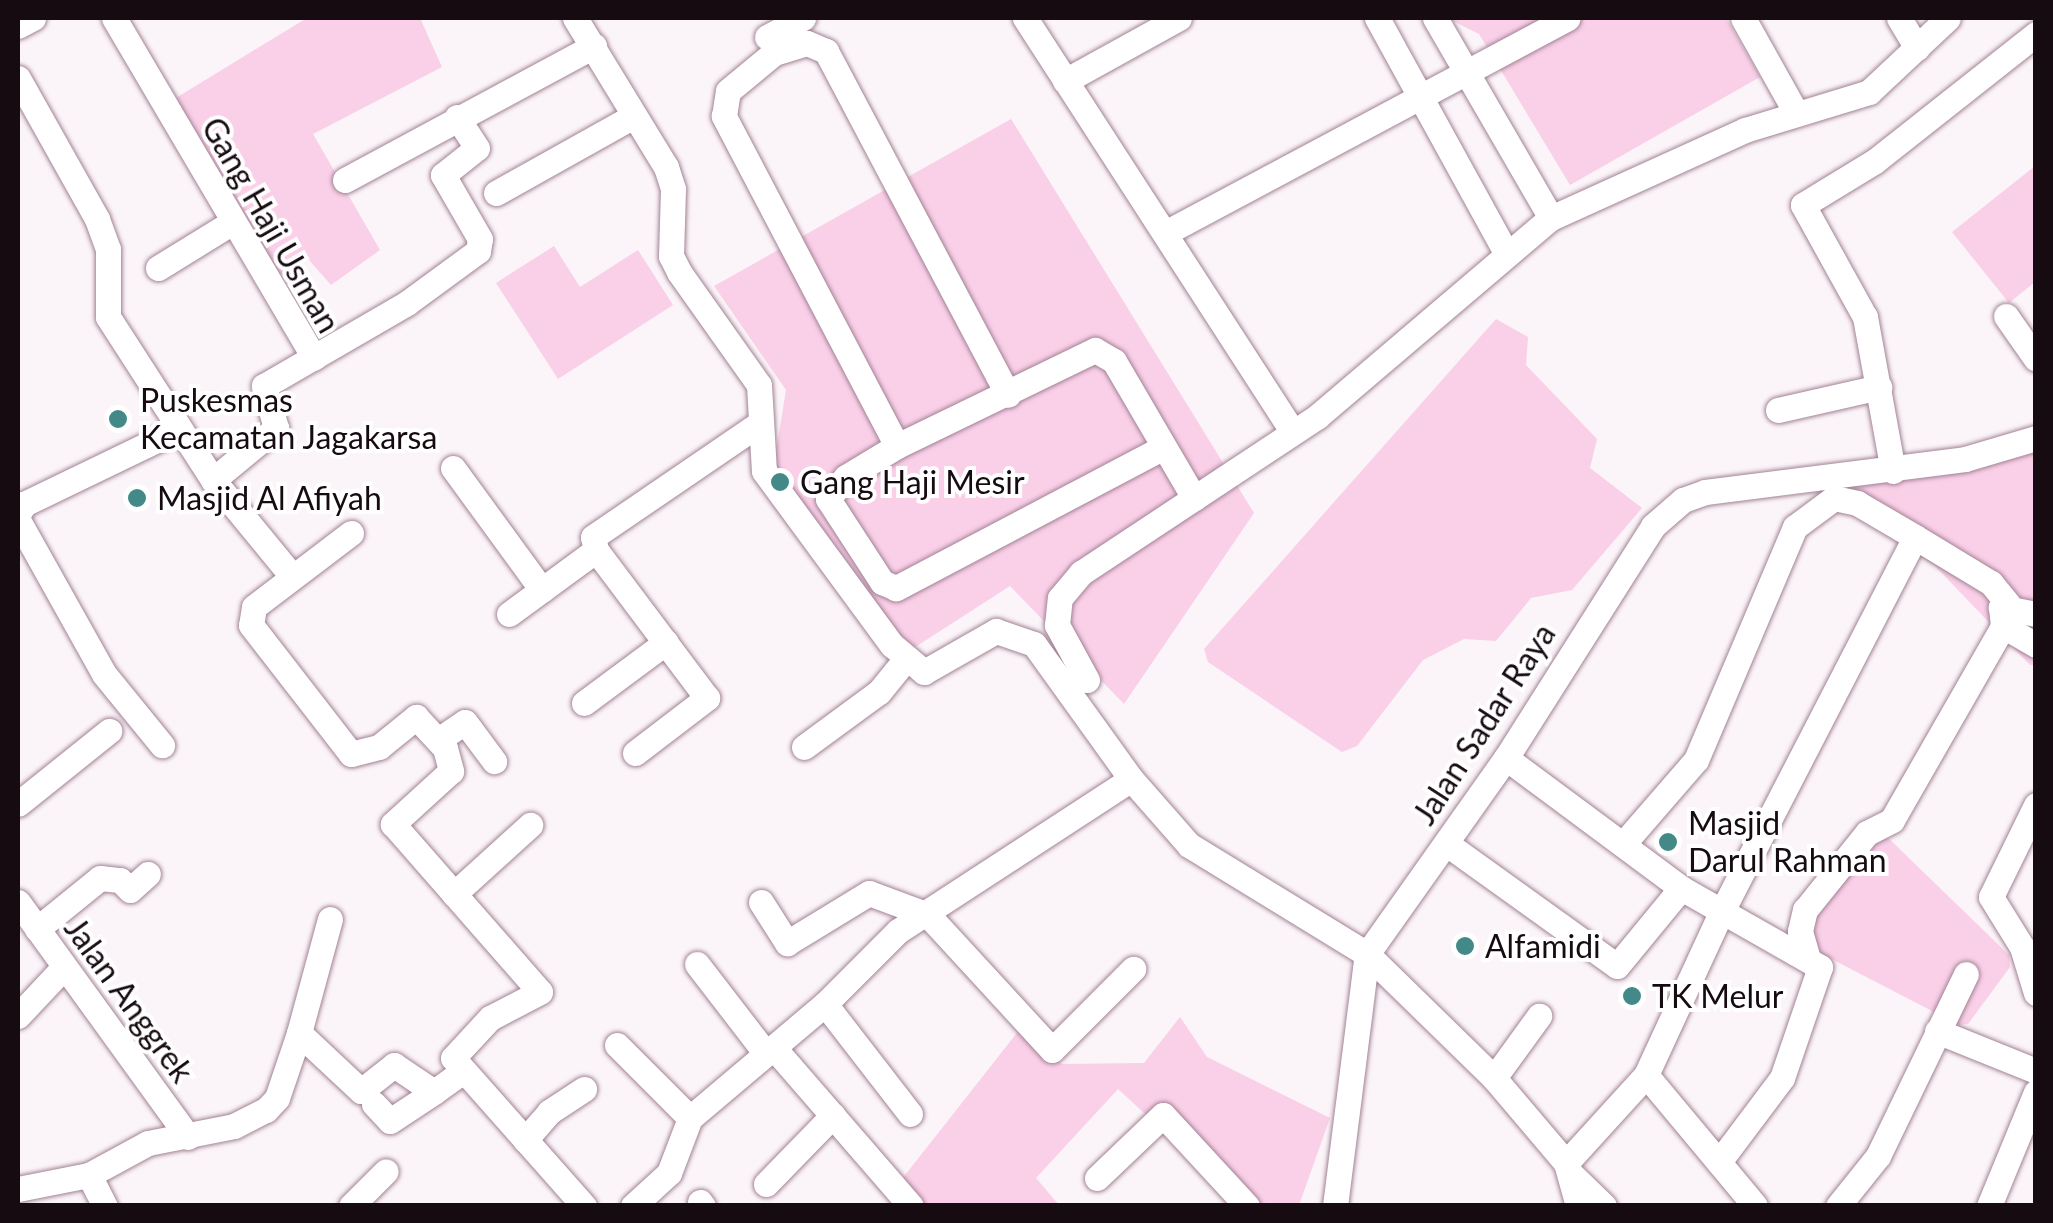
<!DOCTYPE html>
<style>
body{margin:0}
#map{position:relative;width:2053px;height:1223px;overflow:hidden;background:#fbf4f8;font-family:Lato,sans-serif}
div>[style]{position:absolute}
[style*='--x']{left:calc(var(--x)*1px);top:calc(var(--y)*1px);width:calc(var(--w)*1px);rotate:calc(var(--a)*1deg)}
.green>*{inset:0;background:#facfe8}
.roads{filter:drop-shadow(0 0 2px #a28295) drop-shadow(0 0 2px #a28295)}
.minor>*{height:25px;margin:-12.5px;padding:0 12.5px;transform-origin:12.5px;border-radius:12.5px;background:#fff}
.dots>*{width:28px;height:28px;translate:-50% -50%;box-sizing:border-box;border:5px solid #fff;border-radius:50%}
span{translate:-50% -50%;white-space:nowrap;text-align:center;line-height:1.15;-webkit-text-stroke:8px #fff;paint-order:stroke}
.street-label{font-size:32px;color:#170b12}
.poi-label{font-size:32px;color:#170b12}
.left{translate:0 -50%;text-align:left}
.frame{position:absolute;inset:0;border:20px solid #170b12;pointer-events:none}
</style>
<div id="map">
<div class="green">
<i style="clip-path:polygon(307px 18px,420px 18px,442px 67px,313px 134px,380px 250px,331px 285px,309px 260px,268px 281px,166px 104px)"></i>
<i style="clip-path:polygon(1447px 18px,1726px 18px,1760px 77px,1570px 185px,1479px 34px)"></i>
<i style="clip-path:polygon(1011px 119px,1254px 513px,1124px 704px,1010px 586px,909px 651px,772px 476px,786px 390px,714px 286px)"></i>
<i style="clip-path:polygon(2035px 166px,2035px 282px,2009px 303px,1952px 232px)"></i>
<i style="clip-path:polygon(554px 246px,580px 287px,638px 250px,673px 305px,558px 379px,496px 283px)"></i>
<i style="clip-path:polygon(1496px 319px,1528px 337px,1526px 365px,1597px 439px,1590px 468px,1642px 508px,1572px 590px,1531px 598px,1496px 641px,1464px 639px,1423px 660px,1357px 746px,1342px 752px,1208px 662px,1204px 649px)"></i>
<i style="clip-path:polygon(2035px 445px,2035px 665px,2030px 665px,1934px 565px,1853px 515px,1853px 480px)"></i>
<i style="clip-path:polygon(1881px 831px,2009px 955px,2010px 967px,1968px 1024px,1959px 1025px,1793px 939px)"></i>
<i style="clip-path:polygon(1180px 1017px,1207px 1057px,1330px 1118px,1299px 1205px,1244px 1205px,1118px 1089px,1036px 1178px,1059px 1205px,925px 1205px,902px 1179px,1020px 1029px,1062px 1064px,1144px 1063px)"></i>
</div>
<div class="roads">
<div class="minor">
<i style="--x:114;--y:18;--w:394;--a:59.5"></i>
<i style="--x:575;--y:18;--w:175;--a:58.6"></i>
<i style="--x:666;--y:167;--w:23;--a:72"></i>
<i style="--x:673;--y:189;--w:67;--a:91.7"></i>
<i style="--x:671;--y:256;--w:18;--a:63"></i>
<i style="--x:679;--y:272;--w:138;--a:54.7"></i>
<i style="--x:759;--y:385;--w:86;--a:86.7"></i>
<i style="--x:764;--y:471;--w:216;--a:53.7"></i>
<i style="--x:892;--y:645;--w:42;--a:40.2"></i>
<i style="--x:924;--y:672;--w:83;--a:-29.7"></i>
<i style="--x:996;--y:631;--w:40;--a:18.9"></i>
<i style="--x:1034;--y:644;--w:166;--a:54.3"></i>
<i style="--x:1131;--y:779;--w:88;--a:48.7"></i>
<i style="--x:1189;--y:845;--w:209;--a:31.5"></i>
<i style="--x:1367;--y:954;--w:177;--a:44.3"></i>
<i style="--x:1494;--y:1078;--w:111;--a:49.7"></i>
<i style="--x:1566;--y:1163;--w:45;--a:74.4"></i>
<i style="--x:1025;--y:18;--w:492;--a:57.1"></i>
<i style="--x:1377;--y:18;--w:269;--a:61.2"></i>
<i style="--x:1435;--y:18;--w:231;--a:59.9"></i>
<i style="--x:1743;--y:18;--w:107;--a:60.8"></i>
<i style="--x:1899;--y:18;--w:35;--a:59"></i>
<i style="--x:18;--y:26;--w:17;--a:-28"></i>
<i style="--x:767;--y:37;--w:41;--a:-27.8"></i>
<i style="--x:18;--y:78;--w:162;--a:60.7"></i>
<i style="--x:97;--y:219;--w:32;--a:70"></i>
<i style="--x:108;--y:249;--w:68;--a:90"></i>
<i style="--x:108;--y:317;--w:194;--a:57.2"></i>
<i style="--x:213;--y:480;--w:123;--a:50.6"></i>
<i style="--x:1065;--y:81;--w:130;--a:-28.9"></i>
<i style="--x:345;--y:180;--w:283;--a:-28.3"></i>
<i style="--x:496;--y:193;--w:158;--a:-29.2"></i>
<i style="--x:1167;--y:232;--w:454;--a:-28.1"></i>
<i style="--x:158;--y:268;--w:86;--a:-31.7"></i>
<i style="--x:2006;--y:316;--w:52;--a:55.1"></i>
<i style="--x:1778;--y:410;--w:104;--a:-12.8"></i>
<i style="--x:897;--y:446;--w:373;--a:-117.7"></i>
<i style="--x:724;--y:116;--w:25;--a:-81"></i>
<i style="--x:728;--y:91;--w:60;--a:-39.6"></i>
<i style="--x:774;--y:53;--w:34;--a:-17"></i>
<i style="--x:807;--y:43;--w:21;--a:23"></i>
<i style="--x:826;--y:51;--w:389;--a:62.1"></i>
<i style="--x:1162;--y:448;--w:301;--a:152.2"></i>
<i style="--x:896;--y:588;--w:15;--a:-157"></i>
<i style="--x:882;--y:582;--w:99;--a:-123"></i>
<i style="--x:828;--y:499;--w:28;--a:-51"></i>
<i style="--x:846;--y:477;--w:60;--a:-31.3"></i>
<i style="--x:897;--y:446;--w:220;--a:-25.9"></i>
<i style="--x:1095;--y:350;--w:22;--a:30"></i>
<i style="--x:1114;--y:361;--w:159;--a:59.7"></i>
<i style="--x:453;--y:468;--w:151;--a:53.9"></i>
<i style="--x:1893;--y:471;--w:157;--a:-100.3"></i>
<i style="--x:1865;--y:317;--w:128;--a:-119"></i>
<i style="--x:1803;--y:205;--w:84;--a:-31.4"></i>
<i style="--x:1875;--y:161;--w:205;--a:-38.3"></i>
<i style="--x:213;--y:480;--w:82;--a:-39.5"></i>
<i style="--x:276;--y:428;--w:44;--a:-105.9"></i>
<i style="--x:264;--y:386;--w:165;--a:-30.1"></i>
<i style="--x:407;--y:303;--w:88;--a:-36.2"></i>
<i style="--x:478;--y:251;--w:12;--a:-81"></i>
<i style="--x:480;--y:239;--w:74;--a:-120"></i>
<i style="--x:443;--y:175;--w:43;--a:-38.5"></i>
<i style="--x:477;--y:148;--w:37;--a:-123"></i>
<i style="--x:18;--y:514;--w:12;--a:-59"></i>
<i style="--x:24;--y:504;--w:172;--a:-25.8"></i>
<i style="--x:18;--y:520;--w:176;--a:60.8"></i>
<i style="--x:104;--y:674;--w:92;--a:50.8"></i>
<i style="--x:351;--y:533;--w:122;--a:142.7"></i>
<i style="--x:254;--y:607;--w:18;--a:99"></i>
<i style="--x:251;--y:625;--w:163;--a:52.2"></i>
<i style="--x:351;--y:754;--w:29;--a:-14"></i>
<i style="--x:379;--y:747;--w:48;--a:-39"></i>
<i style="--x:416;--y:717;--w:42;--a:46.9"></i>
<i style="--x:445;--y:748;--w:24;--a:75"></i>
<i style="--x:451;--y:771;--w:79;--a:137.6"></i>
<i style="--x:393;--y:824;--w:223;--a:48.8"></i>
<i style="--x:540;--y:992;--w:56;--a:152.5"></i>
<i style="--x:490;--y:1018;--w:54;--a:132.8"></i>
<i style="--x:453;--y:1058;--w:198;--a:48.5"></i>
<i style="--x:509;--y:614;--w:108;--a:-36.3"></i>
<i style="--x:2036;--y:614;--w:36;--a:-169"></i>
<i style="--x:2001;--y:607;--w:19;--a:84"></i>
<i style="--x:2003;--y:626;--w:38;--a:30"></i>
<i style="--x:1087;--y:680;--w:63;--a:-118.6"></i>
<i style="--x:1057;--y:625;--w:27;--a:-84"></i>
<i style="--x:1060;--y:598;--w:33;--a:-50"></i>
<i style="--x:1081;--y:573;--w:284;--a:-33.5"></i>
<i style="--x:1318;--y:416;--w:306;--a:-40.4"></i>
<i style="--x:1551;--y:218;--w:213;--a:-24.4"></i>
<i style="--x:1745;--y:130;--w:130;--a:-17"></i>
<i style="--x:1869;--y:92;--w:108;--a:-43.1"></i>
<i style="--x:584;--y:703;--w:102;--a:-36.6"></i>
<i style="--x:438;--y:740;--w:32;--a:-34"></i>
<i style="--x:465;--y:722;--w:49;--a:53.4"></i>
<i style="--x:804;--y:747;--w:93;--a:-36.3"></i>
<i style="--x:879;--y:692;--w:41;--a:-50.9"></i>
<i style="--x:635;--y:753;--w:91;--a:-37.4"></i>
<i style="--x:707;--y:698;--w:185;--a:-126.9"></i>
<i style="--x:596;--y:550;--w:13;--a:-103"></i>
<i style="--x:593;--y:537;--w:199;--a:-34.3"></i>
<i style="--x:1506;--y:758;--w:218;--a:36.6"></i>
<i style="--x:1681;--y:888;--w:160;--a:29.6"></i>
<i style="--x:1820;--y:967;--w:117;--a:108.9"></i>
<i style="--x:1782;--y:1078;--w:105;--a:126.9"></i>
<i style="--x:18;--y:804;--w:117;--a:-38.7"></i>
<i style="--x:2036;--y:805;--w:102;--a:116.1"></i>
<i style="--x:1991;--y:897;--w:59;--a:58.2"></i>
<i style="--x:2022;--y:947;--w:48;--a:73.1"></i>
<i style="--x:1624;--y:843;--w:110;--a:-49.1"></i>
<i style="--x:1696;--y:760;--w:253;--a:-67"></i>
<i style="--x:1795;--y:527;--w:49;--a:-36.6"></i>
<i style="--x:1834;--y:498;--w:24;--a:12"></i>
<i style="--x:1857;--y:503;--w:67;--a:30.4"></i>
<i style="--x:1915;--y:537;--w:89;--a:31.2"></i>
<i style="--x:1991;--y:583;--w:27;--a:51"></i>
<i style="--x:1447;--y:844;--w:209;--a:35.7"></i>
<i style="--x:1617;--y:966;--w:101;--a:-50.6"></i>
<i style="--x:454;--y:894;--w:103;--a:-42.2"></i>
<i style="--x:18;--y:902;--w:290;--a:54.1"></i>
<i style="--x:761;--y:902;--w:49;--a:57.6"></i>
<i style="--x:787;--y:943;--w:96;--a:-31.4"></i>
<i style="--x:869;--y:893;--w:63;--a:20.4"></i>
<i style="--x:928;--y:915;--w:183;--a:47.4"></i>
<i style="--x:1052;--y:1050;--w:115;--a:-45"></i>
<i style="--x:37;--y:929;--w:81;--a:-39"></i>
<i style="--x:100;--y:878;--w:20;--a:6"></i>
<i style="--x:120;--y:880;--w:14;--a:45"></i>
<i style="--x:130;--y:890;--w:24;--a:-42"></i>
<i style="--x:1808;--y:959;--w:29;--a:-106"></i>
<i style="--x:1800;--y:931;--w:22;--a:-77"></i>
<i style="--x:1805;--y:910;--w:99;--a:-51.2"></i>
<i style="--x:1867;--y:833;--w:28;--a:-27"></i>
<i style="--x:1892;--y:820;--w:224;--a:-60.2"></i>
<i style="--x:697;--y:964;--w:110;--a:52.4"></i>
<i style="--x:825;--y:1004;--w:103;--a:-45"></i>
<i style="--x:898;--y:931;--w:278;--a:-33.1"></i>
<i style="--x:18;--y:1016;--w:67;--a:-46.8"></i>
<i style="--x:1937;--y:1031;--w:107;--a:22"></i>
<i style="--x:299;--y:1033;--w:85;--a:43.1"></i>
<i style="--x:361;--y:1091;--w:42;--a:-38.2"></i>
<i style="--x:394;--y:1065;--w:48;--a:34"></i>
<i style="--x:434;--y:1092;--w:34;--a:-36"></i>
<i style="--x:617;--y:1045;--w:103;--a:45"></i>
<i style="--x:774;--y:1048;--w:209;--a:49.1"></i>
<i style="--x:1646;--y:1075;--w:170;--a:50.2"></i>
<i style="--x:1494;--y:1078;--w:77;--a:-54"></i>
<i style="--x:374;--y:1104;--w:23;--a:47"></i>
<i style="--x:390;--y:1121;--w:53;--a:-33.4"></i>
<i style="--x:525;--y:1140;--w:37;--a:-49"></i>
<i style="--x:549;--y:1112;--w:42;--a:-33.3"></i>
<i style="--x:1566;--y:1163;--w:119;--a:-47.7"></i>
<i style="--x:1646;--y:1075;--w:179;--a:-65.2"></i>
<i style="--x:1721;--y:913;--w:423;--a:-62.7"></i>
<i style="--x:1571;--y:1174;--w:46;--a:44.1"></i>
<i style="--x:89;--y:1175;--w:35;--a:63"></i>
<i style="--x:1097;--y:1178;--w:91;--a:-43.7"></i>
<i style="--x:1163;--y:1115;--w:124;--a:47.3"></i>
<i style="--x:766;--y:1184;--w:96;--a:-45.8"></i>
<i style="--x:18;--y:1189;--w:72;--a:-11.2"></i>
<i style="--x:89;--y:1175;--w:67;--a:-28.5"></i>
<i style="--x:148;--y:1143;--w:88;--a:-11.2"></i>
<i style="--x:234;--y:1126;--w:36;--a:-27"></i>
<i style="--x:266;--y:1110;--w:16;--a:-47"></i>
<i style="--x:277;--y:1098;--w:69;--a:-71.3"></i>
<i style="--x:299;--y:1033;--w:118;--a:-74.8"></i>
<i style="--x:700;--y:1202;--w:5;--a:53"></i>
<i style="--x:351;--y:1206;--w:49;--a:-45"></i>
<i style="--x:633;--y:1206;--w:49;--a:-42.5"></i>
<i style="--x:669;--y:1173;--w:59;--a:-69.1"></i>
<i style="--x:690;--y:1118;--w:177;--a:-40.2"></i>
<i style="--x:825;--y:1004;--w:139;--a:52.3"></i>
<i style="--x:1335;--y:1206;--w:254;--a:-82.8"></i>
<i style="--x:1367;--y:954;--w:240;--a:-54.7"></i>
<i style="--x:1506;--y:758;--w:275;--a:-57.6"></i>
<i style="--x:1653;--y:526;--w:40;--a:-41"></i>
<i style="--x:1683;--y:500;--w:23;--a:-20"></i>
<i style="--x:1705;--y:492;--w:262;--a:-7.2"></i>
<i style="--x:1965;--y:459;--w:74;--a:-16.5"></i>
<i style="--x:1838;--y:1206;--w:64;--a:-51.3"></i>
<i style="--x:1878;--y:1156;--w:202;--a:-64.2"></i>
<i style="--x:1989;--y:1206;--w:123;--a:-67.6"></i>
</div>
</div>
<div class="dots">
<i style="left:118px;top:419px;background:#428987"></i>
<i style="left:780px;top:482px;background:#428987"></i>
<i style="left:137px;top:498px;background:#428987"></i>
<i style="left:1668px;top:842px;background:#428987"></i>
<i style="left:1465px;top:946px;background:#428987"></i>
<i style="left:1632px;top:996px;background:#428987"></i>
</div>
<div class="street-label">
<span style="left:271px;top:225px;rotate:60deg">Gang Haji Usman</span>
<span style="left:1484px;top:724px;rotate:-57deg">Jalan Sadar Raya</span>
<span style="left:129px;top:1000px;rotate:54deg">Jalan Anggrek</span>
</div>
<div class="poi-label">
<span class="left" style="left:140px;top:419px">Puskesmas<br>Kecamatan Jagakarsa</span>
<span class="left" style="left:800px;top:482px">Gang Haji Mesir</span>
<span class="left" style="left:157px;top:498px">Masjid Al Afiyah</span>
<span class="left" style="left:1688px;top:842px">Masjid<br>Darul Rahman</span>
<span class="left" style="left:1485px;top:946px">Alfamidi</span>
<span class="left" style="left:1652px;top:996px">TK Melur</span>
</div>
<div class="frame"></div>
</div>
